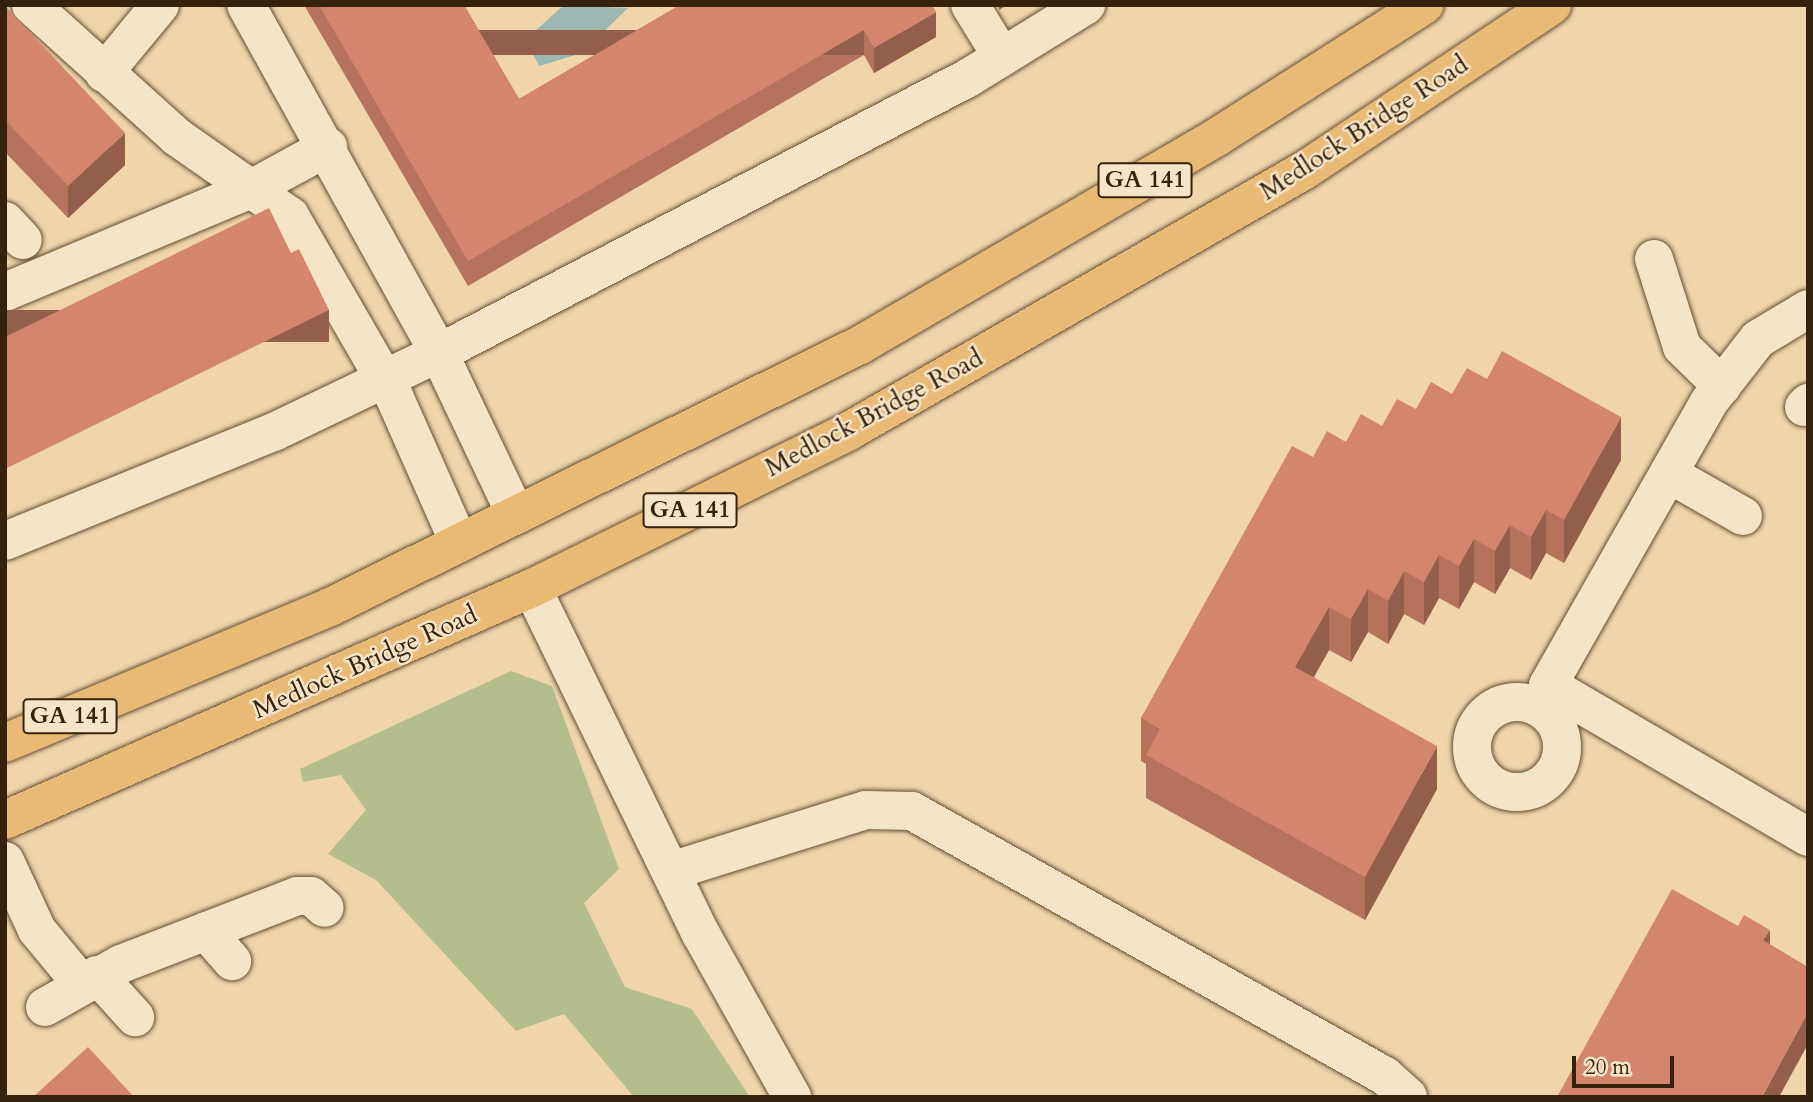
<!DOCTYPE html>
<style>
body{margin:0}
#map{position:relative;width:1813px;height:1102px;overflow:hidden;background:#f0d5ab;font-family:Cardo,serif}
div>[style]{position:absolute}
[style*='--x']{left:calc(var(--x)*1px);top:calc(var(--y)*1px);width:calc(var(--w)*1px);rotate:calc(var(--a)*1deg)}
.green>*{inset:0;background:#b4be8d}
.water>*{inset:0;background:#9db7b2}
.roads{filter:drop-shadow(0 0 2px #644e34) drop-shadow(0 0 2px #644e34)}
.minor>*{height:38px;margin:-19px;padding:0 19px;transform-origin:19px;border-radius:19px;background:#f5e4c8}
.minor>.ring{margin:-19px;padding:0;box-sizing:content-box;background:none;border:38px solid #f5e4c8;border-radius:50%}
.highway>*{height:38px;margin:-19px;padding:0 19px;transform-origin:19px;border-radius:19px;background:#e8ba76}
.wall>*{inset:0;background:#b5735e}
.shaded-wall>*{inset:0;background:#945e4c;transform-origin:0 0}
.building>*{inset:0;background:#d3866d}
span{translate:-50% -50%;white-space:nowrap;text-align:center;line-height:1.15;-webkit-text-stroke:5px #f5e4c8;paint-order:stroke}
.shield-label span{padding:2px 5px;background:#f5e4c8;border:2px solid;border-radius:5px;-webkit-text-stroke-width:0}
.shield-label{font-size:24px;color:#35210c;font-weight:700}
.street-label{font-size:26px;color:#35210c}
.frame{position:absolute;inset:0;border:7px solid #35210c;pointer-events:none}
.scale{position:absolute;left:1572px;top:1056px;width:102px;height:32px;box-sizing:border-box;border:4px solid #35210c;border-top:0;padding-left:9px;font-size:21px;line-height:24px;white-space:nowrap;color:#35210c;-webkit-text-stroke:5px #f5e4c8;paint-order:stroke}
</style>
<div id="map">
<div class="green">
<i style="clip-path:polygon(511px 671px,552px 686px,619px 869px,584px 903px,625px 987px,692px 1009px,750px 1097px,634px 1097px,564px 1014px,516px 1031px,376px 880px,328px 854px,366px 810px,341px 775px,303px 782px,300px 769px)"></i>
</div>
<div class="water">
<i style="clip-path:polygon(564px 5px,628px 8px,582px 53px,539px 66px,526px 39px)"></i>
</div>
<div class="roads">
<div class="minor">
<i style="--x:31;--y:5;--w:197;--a:42.1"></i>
<i style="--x:177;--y:137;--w:138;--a:35"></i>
<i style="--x:290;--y:216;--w:208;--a:60"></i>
<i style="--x:394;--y:396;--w:161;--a:66.1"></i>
<i style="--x:246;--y:5;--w:398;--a:61"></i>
<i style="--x:439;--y:353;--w:179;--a:64.6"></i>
<i style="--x:970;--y:5;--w:61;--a:58.4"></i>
<i style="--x:104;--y:73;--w:88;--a:-50.5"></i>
<i style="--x:5;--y:221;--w:26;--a:47"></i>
<i style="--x:1654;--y:259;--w:92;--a:72.3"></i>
<i style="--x:1682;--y:347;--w:56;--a:44.3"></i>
<i style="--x:5;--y:292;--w:267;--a:-22.7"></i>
<i style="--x:251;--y:189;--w:88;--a:-28.6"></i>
<i style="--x:1808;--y:309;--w:58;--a:149"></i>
<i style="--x:1758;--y:339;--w:80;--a:127.9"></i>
<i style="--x:1709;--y:402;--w:326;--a:119.6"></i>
<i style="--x:1548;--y:685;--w:301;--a:30.3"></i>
<i style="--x:1804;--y:407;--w:6;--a:-45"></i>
<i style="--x:1669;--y:474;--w:85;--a:29.6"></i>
<i style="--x:5;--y:541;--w:290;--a:-22.1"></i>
<i style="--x:274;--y:432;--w:183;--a:-25.6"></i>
<i style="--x:439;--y:353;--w:596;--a:-27.47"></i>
<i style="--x:968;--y:78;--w:139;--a:-31.7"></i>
<i style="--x:532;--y:588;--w:385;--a:64"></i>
<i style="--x:701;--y:934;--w:187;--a:60.8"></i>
<i class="ring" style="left:1472px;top:702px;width:52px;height:52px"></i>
<i style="--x:5;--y:861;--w:76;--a:65.1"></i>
<i style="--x:37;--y:930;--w:67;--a:50.4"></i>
<i style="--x:671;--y:871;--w:204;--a:-17.4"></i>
<i style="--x:866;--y:810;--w:46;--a:1.2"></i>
<i style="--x:912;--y:811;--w:542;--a:29.26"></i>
<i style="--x:1385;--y:1076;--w:31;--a:42"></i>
<i style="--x:206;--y:931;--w:40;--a:49"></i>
<i style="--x:97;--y:975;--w:57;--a:47.9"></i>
<i style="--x:45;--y:1007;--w:87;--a:-29.5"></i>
<i style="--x:121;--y:964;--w:189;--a:-21.1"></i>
<i style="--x:297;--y:896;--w:14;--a:0"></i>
<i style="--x:311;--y:896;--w:18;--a:41"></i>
</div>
<div class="highway">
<i style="--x:5;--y:743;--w:355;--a:-22.7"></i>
<i style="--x:332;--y:606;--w:589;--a:-26.3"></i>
<i style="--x:860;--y:345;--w:413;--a:-30.2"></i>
<i style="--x:1217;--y:137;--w:246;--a:-32.5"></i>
<i style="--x:5;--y:820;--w:576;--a:-23.76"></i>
<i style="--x:532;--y:588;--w:354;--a:-26.3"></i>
<i style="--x:849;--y:431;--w:525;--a:-29.79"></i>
<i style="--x:1305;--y:170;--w:297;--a:-33.7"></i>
</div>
</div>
<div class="wall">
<i style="clip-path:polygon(304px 5px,464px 5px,519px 99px,680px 5px,936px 37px,874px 73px,864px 55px,468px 286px)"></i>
<i style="clip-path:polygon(5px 6px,125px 165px,68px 218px,5px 152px)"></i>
<i style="clip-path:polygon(1487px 379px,1621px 460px,1564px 563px,1546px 553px,1531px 580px,1510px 568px,1495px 594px,1474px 582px,1459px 609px,1439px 598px,1424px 625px,1404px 614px,1388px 644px,1368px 632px,1351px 662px,1329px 650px,1314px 677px,1437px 789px,1365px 920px,1146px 798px,1146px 764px,1141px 761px,1141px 718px,1313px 457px,1382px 426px,1416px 409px)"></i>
</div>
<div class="shaded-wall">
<i style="clip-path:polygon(999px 5px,1007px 5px,999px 10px)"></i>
<i style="clip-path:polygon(936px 12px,936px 37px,874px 73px,874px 48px)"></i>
<i style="left:864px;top:30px;width:25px;height:458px;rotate:90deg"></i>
<i style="clip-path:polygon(125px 133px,125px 165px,68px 218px,68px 186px)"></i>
<i style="left:329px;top:310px;width:32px;height:361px;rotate:90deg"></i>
<i style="clip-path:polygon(1621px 417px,1621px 460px,1564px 563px,1564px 520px)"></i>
<i style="clip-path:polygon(1546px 510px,1546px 553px,1531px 580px,1531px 537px)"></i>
<i style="clip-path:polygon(1510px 525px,1510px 568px,1495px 594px,1495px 551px)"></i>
<i style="clip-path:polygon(1474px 539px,1474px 582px,1459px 609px,1459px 566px)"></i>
<i style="clip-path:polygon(1439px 555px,1439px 598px,1424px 625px,1424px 582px)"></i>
<i style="clip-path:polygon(1404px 571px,1404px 614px,1388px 644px,1388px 601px)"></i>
<i style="clip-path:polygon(1368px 589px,1368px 632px,1351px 662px,1351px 619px)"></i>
<i style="clip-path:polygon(1329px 607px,1329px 650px,1295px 710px,1295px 667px)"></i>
<i style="clip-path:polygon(1437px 746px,1437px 789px,1365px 920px,1365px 877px)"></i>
<i style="clip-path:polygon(1770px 930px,1770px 962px,1763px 940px)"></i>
<i style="clip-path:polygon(1808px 1012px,1808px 1044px,1779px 1097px,1762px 1097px)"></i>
</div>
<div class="building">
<i style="clip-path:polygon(319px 5px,464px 5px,519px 99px,680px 5px,932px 5px,936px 12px,874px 48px,864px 30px,468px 261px)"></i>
<i style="clip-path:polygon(5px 6px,125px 133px,68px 186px,5px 120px)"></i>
<i style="clip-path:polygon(269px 208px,291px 253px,299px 249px,329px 310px,5px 469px,5px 337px)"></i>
<i style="clip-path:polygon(1502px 351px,1621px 417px,1564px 520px,1546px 510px,1531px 537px,1510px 525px,1495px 551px,1474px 539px,1459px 566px,1439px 555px,1424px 582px,1404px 571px,1388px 601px,1368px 589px,1351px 619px,1329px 607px,1295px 667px,1437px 746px,1365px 877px,1146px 755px,1160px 729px,1141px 718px,1292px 446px,1313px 457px,1327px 431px,1346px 442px,1361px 414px,1382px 426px,1397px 399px,1416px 409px,1431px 382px,1452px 394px,1467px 368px,1487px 379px)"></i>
<i style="clip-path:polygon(1672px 889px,1738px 926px,1744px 915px,1770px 930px,1763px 940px,1808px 967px,1808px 1012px,1762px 1097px,1557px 1097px)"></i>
<i style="clip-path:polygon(88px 1047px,134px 1097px,33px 1097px)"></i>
</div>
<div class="shield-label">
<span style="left:1145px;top:180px">GA 141</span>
<span style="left:690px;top:510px">GA 141</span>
<span style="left:70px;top:716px">GA 141</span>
</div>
<div class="street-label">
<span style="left:1364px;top:128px;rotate:-33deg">Medlock Bridge Road</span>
<span style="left:874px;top:413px;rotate:-28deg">Medlock Bridge Road</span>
<span style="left:365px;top:662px;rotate:-24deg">Medlock Bridge Road</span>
</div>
<div class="frame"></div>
<div class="scale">20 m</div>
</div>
